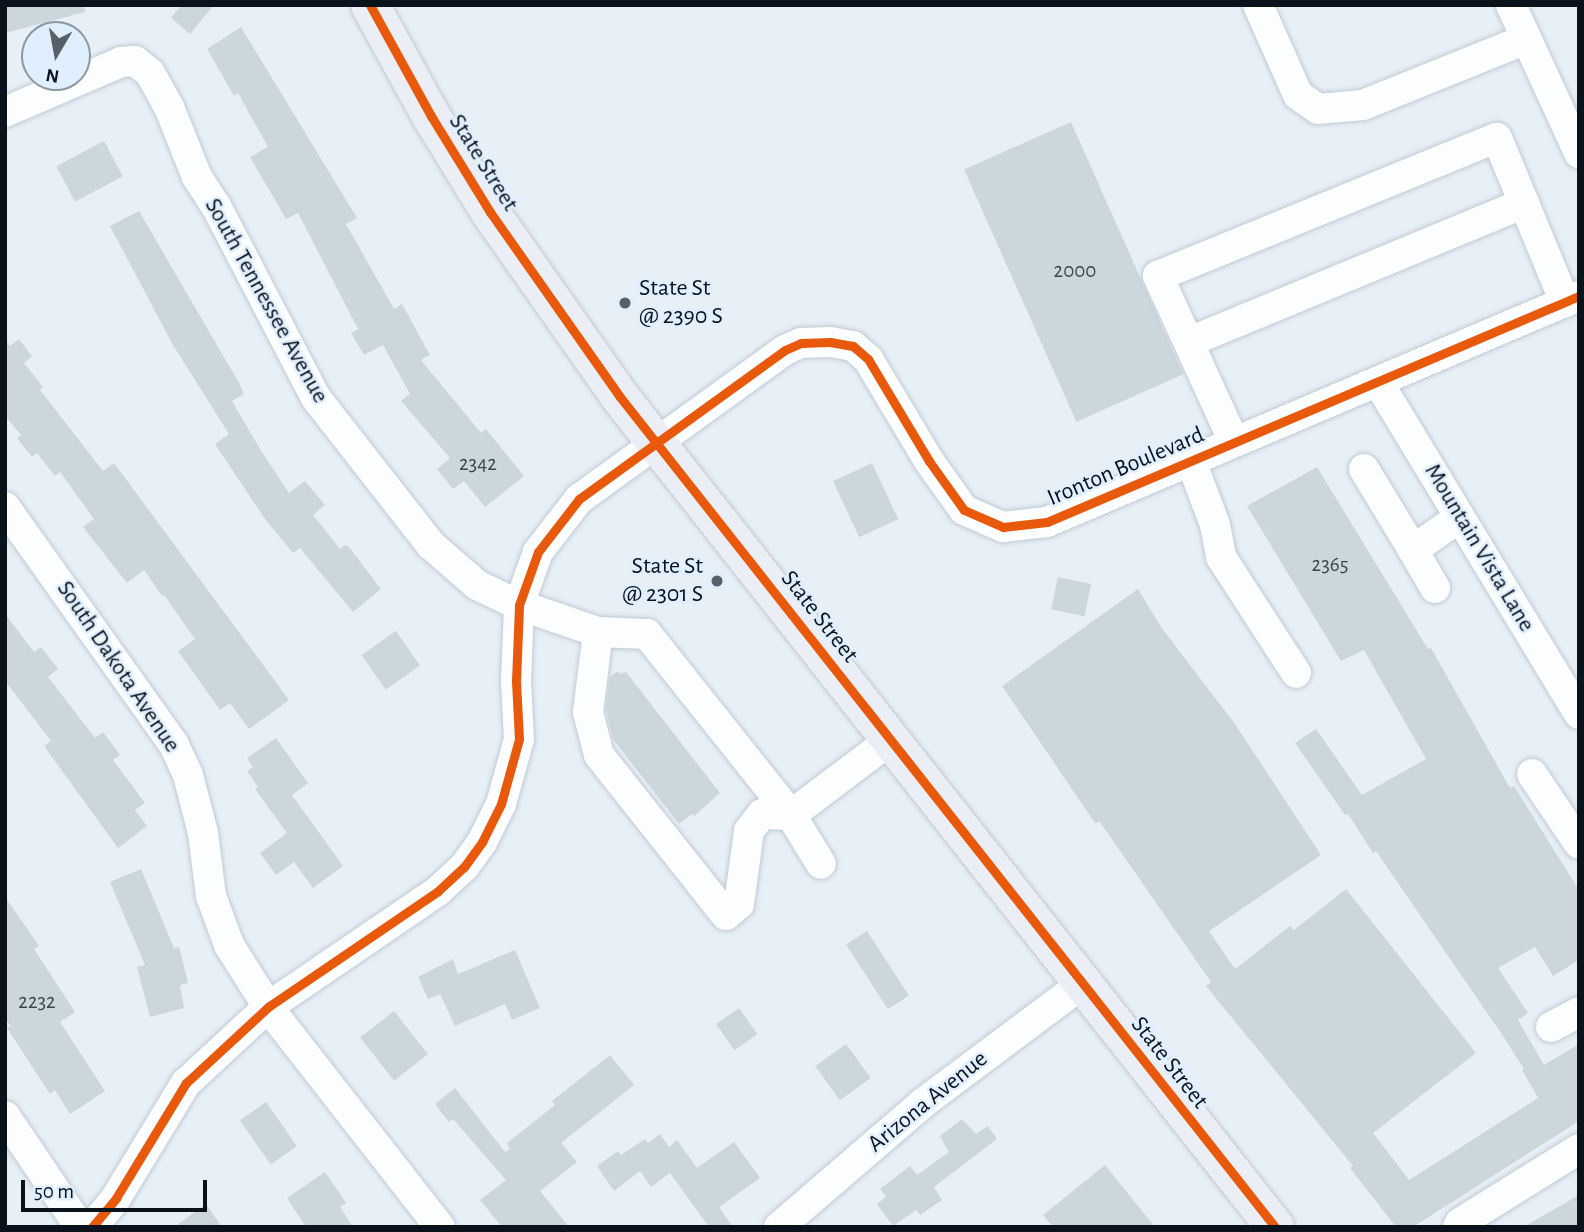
<!DOCTYPE html>
<style>
body{margin:0}
#map{position:relative;width:1584px;height:1232px;overflow:hidden;background:#e7eff7;font-family:"Alegreya Sans",sans-serif}
div>[style]{position:absolute}
[style*='--x']{left:calc(var(--x)*1px);top:calc(var(--y)*1px);width:calc(var(--w)*1px);rotate:calc(var(--a)*1deg)}
.building>*{inset:0;background:#ccd7dd;transform-origin:0 0}
.roads{filter:drop-shadow(0 0 2px #c2cad2) drop-shadow(0 0 2px #c2cad2)}
.minor>*{height:30px;margin:-15px;padding:0 15px;transform-origin:15px;border-radius:15px;background:#fbfdfe}
.major>*{height:38px;margin:-19px;padding:0 19px;transform-origin:19px;border-radius:19px;background:#eceef5}
.cycleway>*{height:9px;margin:-4.5px;padding:0 4.5px;transform-origin:4.5px;border-radius:4.5px;background:#e8590c}
.dots>*{width:19px;height:19px;translate:-50% -50%;box-sizing:border-box;border:4px solid #e0effe;border-radius:50%}
span{translate:-50% -50%;white-space:nowrap;text-align:center;line-height:1.15;-webkit-text-stroke:5px #e0effe;paint-order:stroke}
.number-label{font-size:21px;color:#3c454e}
.number-label span{-webkit-text-stroke-width:0}
.street-label{font-size:24px;color:#0a121b}
.poi-label{font-size:24px;color:#0a121b}
.left{translate:0 -50%;text-align:left}
.right{translate:-100% -50%;text-align:right}
.frame{position:absolute;inset:0;border:7px solid #0a121b;pointer-events:none}
.north{position:absolute;left:21px;top:21px;width:70px;height:70px;box-sizing:border-box;background:#e0effe;border:2px solid #8a97a3;border-radius:50%;rotate:190deg;font-size:19px;font-weight:700;line-height:28px;text-align:center;color:#0a121b}
.north::after{content:'';display:block;margin:auto;width:24px;height:32px;background:#575f68;clip-path:polygon(50% 0,100% 100%,50% 72%,0 100%)}
.scale{position:absolute;left:21px;top:1180px;width:186px;height:32px;box-sizing:border-box;border:4px solid #0a121b;border-top:0;padding-left:9px;font-size:21px;line-height:24px;white-space:nowrap;color:#0a121b;-webkit-text-stroke:5px #e0effe;paint-order:stroke}
</style>
<div id="map">
<div class="building">
<i style="clip-path:polygon(5px 5px,84px 5px,85px 12px,5px 33px)"></i>
<i style="clip-path:polygon(181px 5px,214px 5px,190px 34px,171px 18px)"></i>
<i style="clip-path:polygon(241px 27px,357px 218px,346px 224px,394px 309px,402px 304px,430px 355px,421px 360px,481px 433px,486px 429px,524px 476px,485px 507px,464px 481px,453px 489px,437px 469px,450px 458px,401px 401px,410px 394px,383px 345px,364px 355px,351px 333px,358px 329px,298px 213px,286px 219px,250px 157px,268px 147px,238px 93px,234px 96px,207px 49px)"></i>
<i style="left:1071px;top:122px;width:276px;height:117px;rotate:66deg"></i>
<i style="left:104px;top:141px;width:40px;height:54px;rotate:62deg"></i>
<i style="clip-path:polygon(139px 211px,239px 383px,244px 394px,232px 401px,260px 449px,289px 493px,305px 481px,325px 505px,313px 515px,340px 549px,345px 545px,349px 547px,381px 589px,353px 612px,300px 548px,293px 553px,265px 519px,215px 444px,229px 434px,173px 345px,110px 226px)"></i>
<i style="clip-path:polygon(5px 339px,10px 346px,19px 339px,32px 356px,24px 363px,43px 387px,40px 390px,103px 471px,114px 463px,289px 700px,249px 729px,230px 703px,220px 710px,178px 651px,195px 639px,164px 595px,162px 596px,144px 570px,127px 583px,83px 527px,94px 519px,60px 472px,55px 476px,37px 453px,32px 457px,17px 438px,21px 435px,5px 416px)"></i>
<i style="left:872px;top:463px;width:62px;height:43px;rotate:65deg"></i>
<i style="clip-path:polygon(1317px 467px,1428px 649px,1431px 648px,1510px 788px,1514px 786px,1579px 890px,1579px 960px,1553px 976px,1535px 947px,1498px 968px,1528px 1013px,1518px 1020px,1544px 1065px,1579px 1044px,1579px 1121px,1413px 1227px,1396px 1227px,1350px 1168px,1353px 1166px,1206px 986px,1211px 982px,1100px 822px,1095px 823px,1002px 686px,1138px 589px,1161px 627px,1235px 724px,1321px 855px,1209px 931px,1235px 969px,1290px 926px,1294px 930px,1346px 889px,1476px 1053px,1373px 1133px,1409px 1180px,1538px 1098px,1522px 1070px,1524px 1069px,1501px 1033px,1376px 851px,1373px 853px,1348px 814px,1345px 815px,1295px 743px,1316px 729px,1362px 795px,1426px 759px,1364px 650px,1341px 661px,1247px 506px)"></i>
<i style="left:1058px;top:577px;width:34px;height:33px;rotate:12deg"></i>
<i style="clip-path:polygon(5px 614px,34px 652px,41px 647px,58px 669px,48px 677px,95px 738px,103px 732px,120px 755px,113px 760px,145px 803px,135px 810px,147px 826px,118px 848px,44px 746px,51px 741px,5px 681px)"></i>
<i style="left:396px;top:631px;width:42px;height:42px;rotate:55deg"></i>
<i style="clip-path:polygon(618px 671px,620px 674px,626px 672px,720px 793px,694px 816px,692px 814px,679px 824px,613px 739px,606px 708px,610px 677px)"></i>
<i style="clip-path:polygon(276px 738px,308px 783px,292px 795px,343px 866px,313px 888px,294px 862px,276px 875px,260px 853px,287px 833px,255px 789px,258px 787px,247px 771px,253px 767px,247px 758px)"></i>
<i style="clip-path:polygon(141px 869px,174px 948px,179px 947px,188px 983px,180px 985px,184px 1008px,150px 1017px,137px 967px,145px 965px,110px 882px)"></i>
<i style="clip-path:polygon(5px 897px,39px 946px,34px 949px,75px 1012px,60px 1022px,105px 1091px,70px 1114px,55px 1090px,50px 1094px,7px 1028px,11px 1026px,5px 1019px)"></i>
<i style="left:867px;top:931px;width:77px;height:25px;rotate:57deg"></i>
<i style="clip-path:polygon(515px 950px,540px 1008px,512px 1020px,505px 1004px,455px 1026px,440px 994px,428px 999px,418px 977px,453px 959px,458px 974px)"></i>
<i style="left:739px;top:1008px;width:32px;height:28px;rotate:55deg"></i>
<i style="left:394px;top:1011px;width:55px;height:43px;rotate:52deg"></i>
<i style="left:846px;top:1044px;width:42px;height:38px;rotate:54deg"></i>
<i style="clip-path:polygon(610px 1055px,634px 1085px,561px 1143px,577px 1162px,540px 1191px,569px 1227px,502px 1227px,480px 1200px,506px 1180px,453px 1119px,449px 1122px,435px 1104px,455px 1088px,505px 1152px,510px 1149px,507px 1143px,555px 1105px,552px 1101px)"></i>
<i style="left:266px;top:1102px;width:54px;height:32px;rotate:55deg"></i>
<i style="clip-path:polygon(962px 1119px,976px 1134px,988px 1126px,997px 1139px,934px 1187px,942px 1200px,920px 1215px,916px 1210px,893px 1226px,877px 1204px,886px 1197px,880px 1189px,910px 1166px,917px 1175px,949px 1152px,940px 1136px)"></i>
<i style="clip-path:polygon(660px 1134px,669px 1147px,677px 1140px,697px 1168px,734px 1142px,760px 1178px,719px 1207px,733px 1227px,709px 1227px,670px 1173px,651px 1187px,640px 1171px,614px 1191px,597px 1166px,618px 1151px,621px 1155px,645px 1139px,648px 1143px)"></i>
<i style="clip-path:polygon(1105px 1165px,1155px 1227px,1053px 1227px,1043px 1215px)"></i>
<i style="clip-path:polygon(325px 1172px,346px 1203px,340px 1207px,353px 1227px,306px 1227px,287px 1198px)"></i>
<i style="clip-path:polygon(1579px 1195px,1579px 1227px,1523px 1227px)"></i>
<i style="clip-path:polygon(206px 1204px,222px 1227px,174px 1227px)"></i>
</div>
<div class="roads">
<div class="minor">
<i style="--x:1258;--y:5;--w:98;--a:66"></i>
<i style="--x:1298;--y:95;--w:24;--a:35"></i>
<i style="--x:1318;--y:109;--w:45;--a:-5.1"></i>
<i style="--x:1363;--y:105;--w:176;--a:-22"></i>
<i style="--x:1511;--y:5;--w:163;--a:65.3"></i>
<i style="--x:5;--y:112;--w:126;--a:-23.3"></i>
<i style="--x:121;--y:62;--w:14;--a:-4"></i>
<i style="--x:135;--y:61;--w:19;--a:39"></i>
<i style="--x:150;--y:73;--w:39;--a:61"></i>
<i style="--x:169;--y:107;--w:75;--a:68.2"></i>
<i style="--x:197;--y:177;--w:35;--a:57"></i>
<i style="--x:216;--y:206;--w:216;--a:62.5"></i>
<i style="--x:316;--y:398;--w:187;--a:52"></i>
<i style="--x:431;--y:545;--w:61;--a:41"></i>
<i style="--x:477;--y:585;--w:47;--a:25.5"></i>
<i style="--x:519;--y:605;--w:83;--a:18.9"></i>
<i style="--x:598;--y:632;--w:49;--a:2.3"></i>
<i style="--x:647;--y:634;--w:231;--a:51.5"></i>
<i style="--x:791;--y:815;--w:57;--a:58.5"></i>
<i style="--x:1189;--y:342;--w:363;--a:-22.5"></i>
<i style="--x:1378;--y:382;--w:388;--a:58.8"></i>
<i style="--x:1234;--y:442;--w:183;--a:-114.6"></i>
<i style="--x:1158;--y:276;--w:366;--a:-22.2"></i>
<i style="--x:1497;--y:138;--w:178;--a:67.5"></i>
<i style="--x:1191;--y:461;--w:68;--a:69.4"></i>
<i style="--x:1215;--y:525;--w:33;--a:79"></i>
<i style="--x:1221;--y:557;--w:138;--a:57.1"></i>
<i style="--x:1364;--y:469;--w:95;--a:58.8"></i>
<i style="--x:1413;--y:550;--w:57;--a:-35.1"></i>
<i style="--x:5;--y:507;--w:292;--a:54.6"></i>
<i style="--x:174;--y:745;--w:33;--a:65"></i>
<i style="--x:188;--y:775;--w:60;--a:75.5"></i>
<i style="--x:203;--y:833;--w:64;--a:82.8"></i>
<i style="--x:211;--y:896;--w:52;--a:69.8"></i>
<i style="--x:229;--y:945;--w:73;--a:57.8"></i>
<i style="--x:268;--y:1007;--w:279;--a:52"></i>
<i style="--x:1413;--y:550;--w:44;--a:59.9"></i>
<i style="--x:598;--y:632;--w:81;--a:97.1"></i>
<i style="--x:588;--y:712;--w:44;--a:75.7"></i>
<i style="--x:599;--y:755;--w:204;--a:51.6"></i>
<i style="--x:726;--y:915;--w:17;--a:-40"></i>
<i style="--x:739;--y:904;--w:74;--a:-82.2"></i>
<i style="--x:749;--y:831;--w:21;--a:-53"></i>
<i style="--x:762;--y:814;--w:29;--a:2"></i>
<i style="--x:791;--y:815;--w:124;--a:-37.1"></i>
<i style="--x:1532;--y:774;--w:84;--a:56.1"></i>
<i style="--x:1551;--y:1027;--w:32;--a:-28"></i>
<i style="--x:5;--y:1116;--w:134;--a:56"></i>
<i style="--x:92;--y:1227;--w:38;--a:-50"></i>
<i style="--x:116;--y:1198;--w:135;--a:-58.7"></i>
<i style="--x:186;--y:1083;--w:112;--a:-42.8"></i>
<i style="--x:268;--y:1007;--w:206;--a:-34.3"></i>
<i style="--x:438;--y:891;--w:35;--a:-43"></i>
<i style="--x:464;--y:867;--w:31;--a:-54"></i>
<i style="--x:482;--y:842;--w:42;--a:-63.4"></i>
<i style="--x:501;--y:804;--w:67;--a:-74.5"></i>
<i style="--x:519;--y:739;--w:58;--a:-93"></i>
<i style="--x:516;--y:681;--w:76;--a:-87.7"></i>
<i style="--x:519;--y:605;--w:56;--a:-70.3"></i>
<i style="--x:538;--y:552;--w:67;--a:-52.3"></i>
<i style="--x:579;--y:499;--w:254;--a:-35.9"></i>
<i style="--x:785;--y:350;--w:17;--a:-24"></i>
<i style="--x:801;--y:343;--w:29;--a:-2"></i>
<i style="--x:830;--y:342;--w:23;--a:10"></i>
<i style="--x:853;--y:346;--w:20;--a:41"></i>
<i style="--x:868;--y:359;--w:119;--a:59.1"></i>
<i style="--x:929;--y:461;--w:60;--a:54.5"></i>
<i style="--x:964;--y:510;--w:43;--a:23.6"></i>
<i style="--x:1003;--y:527;--w:44;--a:-6.5"></i>
<i style="--x:1047;--y:522;--w:578;--a:-23.02"></i>
<i style="--x:779;--y:1227;--w:190;--a:-40.7"></i>
<i style="--x:923;--y:1103;--w:199;--a:-36.8"></i>
<i style="--x:1458;--y:1227;--w:4;--a:-63"></i>
<i style="--x:1460;--y:1223;--w:140;--a:-31.9"></i>
</div>
<div class="major">
<i style="--x:370;--y:5;--w:127;--a:61.2"></i>
<i style="--x:431;--y:116;--w:113;--a:58.4"></i>
<i style="--x:490;--y:212;--w:226;--a:54.9"></i>
<i style="--x:620;--y:397;--w:1057;--a:51.72"></i>
</div>
</div>
<div class="cycleway">
<i style="--x:370;--y:5;--w:127;--a:61.2"></i>
<i style="--x:431;--y:116;--w:113;--a:58.4"></i>
<i style="--x:490;--y:212;--w:226;--a:54.9"></i>
<i style="--x:620;--y:397;--w:1057;--a:51.72"></i>
<i style="--x:92;--y:1227;--w:38;--a:-50"></i>
<i style="--x:116;--y:1198;--w:135;--a:-58.7"></i>
<i style="--x:186;--y:1083;--w:112;--a:-42.8"></i>
<i style="--x:268;--y:1007;--w:206;--a:-34.3"></i>
<i style="--x:438;--y:891;--w:35;--a:-43"></i>
<i style="--x:464;--y:867;--w:31;--a:-54"></i>
<i style="--x:482;--y:842;--w:42;--a:-63.4"></i>
<i style="--x:501;--y:804;--w:67;--a:-74.5"></i>
<i style="--x:519;--y:739;--w:58;--a:-93"></i>
<i style="--x:516;--y:681;--w:76;--a:-87.7"></i>
<i style="--x:519;--y:605;--w:56;--a:-70.3"></i>
<i style="--x:538;--y:552;--w:67;--a:-52.3"></i>
<i style="--x:579;--y:499;--w:254;--a:-35.9"></i>
<i style="--x:785;--y:350;--w:17;--a:-24"></i>
<i style="--x:801;--y:343;--w:29;--a:-2"></i>
<i style="--x:830;--y:342;--w:23;--a:10"></i>
<i style="--x:853;--y:346;--w:20;--a:41"></i>
<i style="--x:868;--y:359;--w:119;--a:59.1"></i>
<i style="--x:929;--y:461;--w:60;--a:54.5"></i>
<i style="--x:964;--y:510;--w:43;--a:23.6"></i>
<i style="--x:1003;--y:527;--w:44;--a:-6.5"></i>
<i style="--x:1047;--y:522;--w:578;--a:-23.02"></i>
</div>
<div class="dots">
<i style="left:625px;top:303px;background:#575f68"></i>
<i style="left:717px;top:581px;background:#575f68"></i>
</div>
<div class="number-label">
<span style="left:1075px;top:271px">2000</span>
<span style="left:478px;top:464px">2342</span>
<span style="left:1330px;top:565px">2365</span>
<span style="left:37px;top:1002px">2232</span>
</div>
<div class="street-label">
<span style="left:483px;top:163px;rotate:58deg">State Street</span>
<span style="left:266px;top:301px;rotate:61deg">South Tennessee Avenue</span>
<span style="left:1126px;top:467px;rotate:-23deg">Ironton Boulevard</span>
<span style="left:1479px;top:548px;rotate:59deg">Mountain Vista Lane</span>
<span style="left:819px;top:617px;rotate:52deg">State Street</span>
<span style="left:118px;top:667px;rotate:56deg">South Dakota Avenue</span>
<span style="left:1169px;top:1063px;rotate:52deg">State Street</span>
<span style="left:928px;top:1102px;rotate:-39deg">Arizona Avenue</span>
</div>
<div class="poi-label">
<span class="left" style="left:639px;top:303px">State St<br>@ 2390 S</span>
<span class="right" style="left:703px;top:581px">State St<br>@ 2301 S</span>
</div>
<div class="frame"></div>
<div class="north">N</div>
<div class="scale">50 m</div>
</div>
